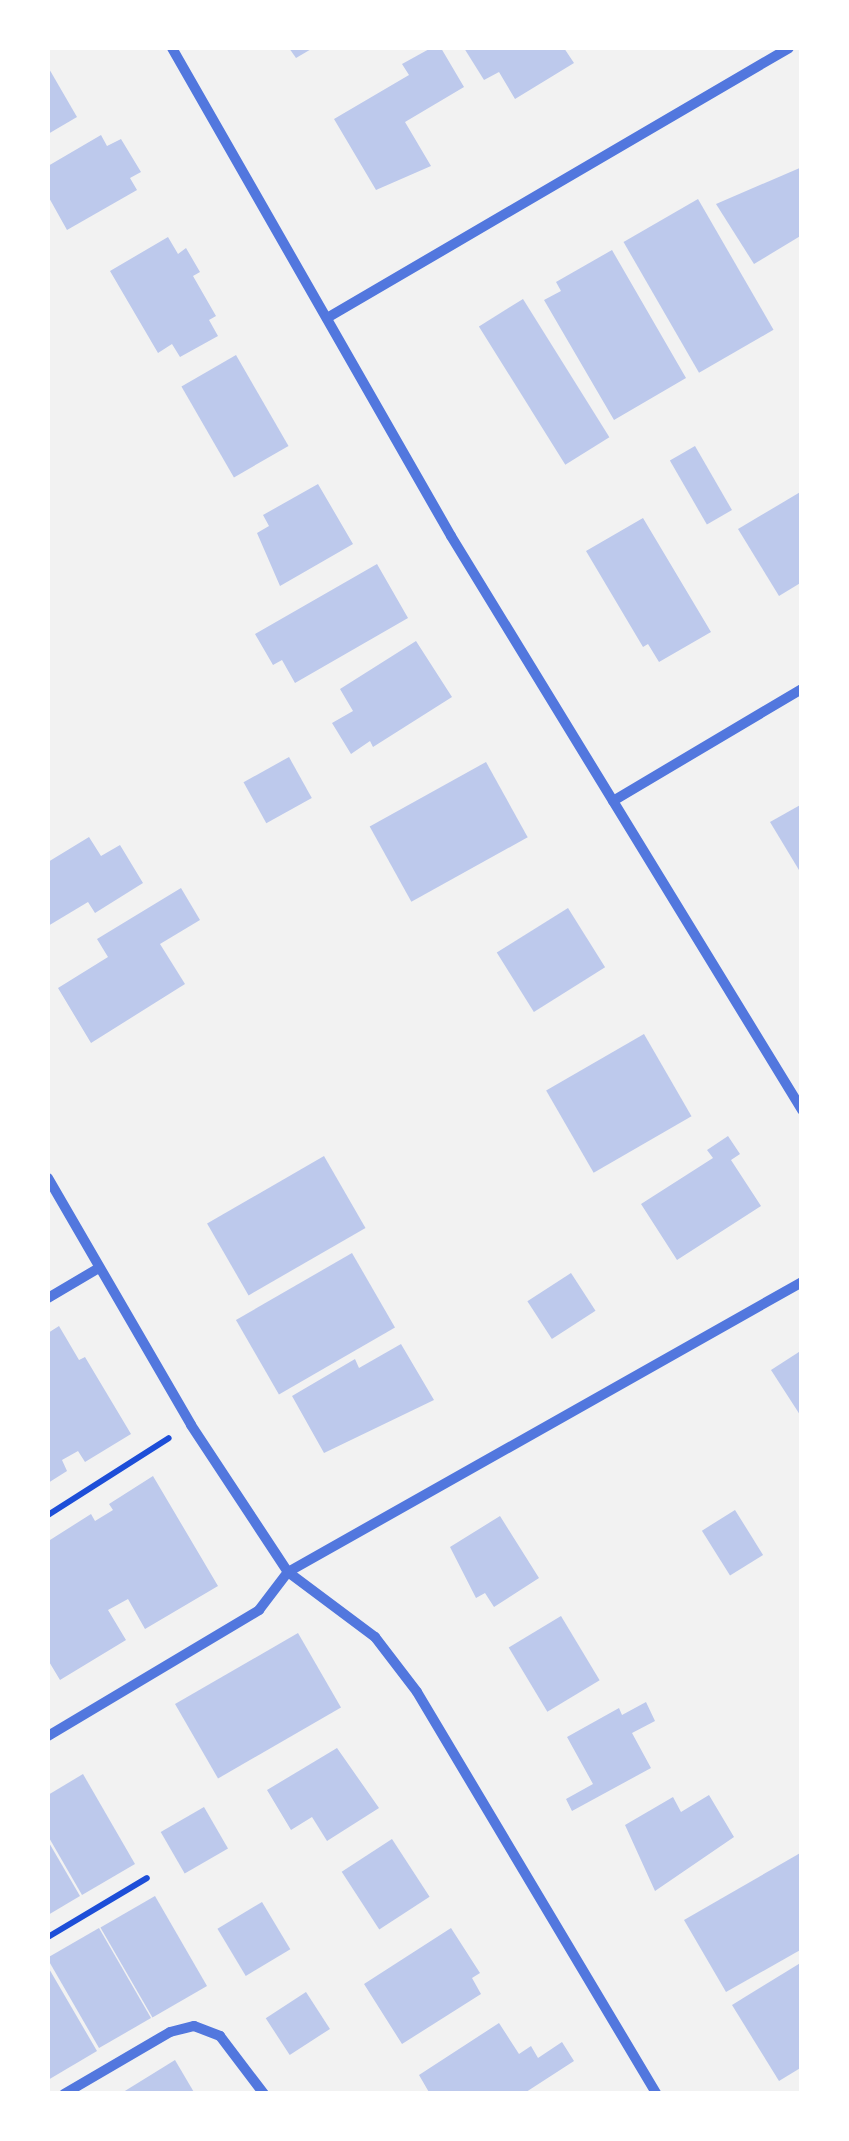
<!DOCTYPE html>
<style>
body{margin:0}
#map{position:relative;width:849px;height:2141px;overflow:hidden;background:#f2f2f2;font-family:"Nunito Sans",sans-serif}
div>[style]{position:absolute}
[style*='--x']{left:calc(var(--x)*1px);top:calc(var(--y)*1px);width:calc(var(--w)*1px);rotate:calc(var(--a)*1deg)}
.building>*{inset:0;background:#bdc9ec;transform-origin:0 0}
.path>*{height:6px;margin:-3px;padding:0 3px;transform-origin:3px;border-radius:3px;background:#1d4ed8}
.minor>*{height:10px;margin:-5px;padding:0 5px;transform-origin:5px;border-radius:5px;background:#5277de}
span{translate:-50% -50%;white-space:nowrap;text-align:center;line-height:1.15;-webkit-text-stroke:9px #fff;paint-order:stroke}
.frame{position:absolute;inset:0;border:50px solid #fff;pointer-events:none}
</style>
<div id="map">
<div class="building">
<i style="clip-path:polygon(289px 48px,313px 48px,296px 58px)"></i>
<i style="clip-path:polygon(431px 48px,441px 48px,464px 87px,405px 122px,431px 166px,376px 190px,334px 119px,409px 75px,402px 64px)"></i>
<i style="clip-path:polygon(464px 48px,564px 48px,574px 63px,515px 99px,499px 72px,484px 80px)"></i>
<i style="clip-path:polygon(48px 67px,77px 117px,48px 134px)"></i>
<i style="clip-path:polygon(101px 135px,107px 146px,121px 139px,141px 172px,130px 178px,137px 190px,67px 230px,48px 196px,48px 166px)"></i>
<i style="clip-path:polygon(802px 167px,802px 235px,754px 264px,716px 204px)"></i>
<i style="left:698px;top:199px;width:151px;height:86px;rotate:60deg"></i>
<i style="clip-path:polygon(168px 237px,178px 254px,186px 248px,200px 272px,193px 276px,216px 316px,209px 320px,218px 336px,180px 357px,172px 344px,158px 353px,110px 271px)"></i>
<i style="clip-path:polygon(612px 250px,686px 378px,614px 420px,544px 300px,561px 291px,556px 282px)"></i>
<i style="left:523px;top:299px;width:163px;height:52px;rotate:58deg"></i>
<i style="left:236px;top:355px;width:105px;height:63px;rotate:60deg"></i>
<i style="left:695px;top:446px;width:74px;height:29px;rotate:60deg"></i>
<i style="clip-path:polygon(318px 484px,353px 544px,280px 586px,257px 533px,269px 526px,263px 515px)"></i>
<i style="clip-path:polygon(802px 491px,802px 582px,779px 596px,738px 529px)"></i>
<i style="clip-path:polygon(643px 518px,711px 632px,659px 662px,648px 644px,643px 647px,586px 551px)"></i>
<i style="clip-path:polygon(377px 564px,408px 618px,295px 683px,282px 660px,273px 665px,255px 634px)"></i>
<i style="clip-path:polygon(416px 641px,452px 697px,373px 747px,370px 741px,351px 754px,332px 723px,353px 711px,340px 689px)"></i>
<i style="left:289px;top:757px;width:47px;height:52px;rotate:61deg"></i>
<i style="left:486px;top:762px;width:86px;height:133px;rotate:61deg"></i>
<i style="clip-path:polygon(802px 804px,802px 875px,770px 822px)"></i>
<i style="clip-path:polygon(89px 837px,101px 856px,120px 845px,143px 883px,95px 913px,88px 902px,48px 926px,48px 862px)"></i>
<i style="clip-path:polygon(181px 888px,200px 920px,160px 944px,185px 984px,91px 1043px,58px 988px,108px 957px,97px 939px)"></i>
<i style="left:568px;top:908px;width:70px;height:84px;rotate:58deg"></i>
<i style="left:644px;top:1034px;width:95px;height:113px;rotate:60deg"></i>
<i style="clip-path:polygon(728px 1136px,740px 1154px,731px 1160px,761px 1206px,677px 1260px,641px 1204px,713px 1158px,707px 1150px)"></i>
<i style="left:324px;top:1156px;width:83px;height:135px;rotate:60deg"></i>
<i style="left:352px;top:1253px;width:86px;height:134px;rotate:60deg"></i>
<i style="left:571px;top:1273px;width:45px;height:52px;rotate:57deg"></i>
<i style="clip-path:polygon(59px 1326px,79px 1360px,85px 1357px,131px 1434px,85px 1462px,78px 1451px,62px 1460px,67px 1471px,48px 1483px,48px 1333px)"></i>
<i style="clip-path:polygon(401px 1344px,434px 1400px,324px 1453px,292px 1396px,355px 1359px,359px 1368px)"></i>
<i style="clip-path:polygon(802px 1350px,802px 1418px,771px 1370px)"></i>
<i style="clip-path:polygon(153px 1476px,218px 1586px,145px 1629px,128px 1599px,108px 1610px,126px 1640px,60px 1680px,48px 1660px,50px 1540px,91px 1514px,95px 1521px,113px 1510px,109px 1504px)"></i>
<i style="left:735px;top:1510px;width:53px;height:39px;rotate:58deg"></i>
<i style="clip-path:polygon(500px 1516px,539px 1578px,494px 1607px,485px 1593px,476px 1598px,450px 1547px)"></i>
<i style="left:561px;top:1616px;width:75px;height:61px;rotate:59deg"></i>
<i style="left:298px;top:1633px;width:86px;height:142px;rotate:60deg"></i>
<i style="clip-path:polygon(646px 1702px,655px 1721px,632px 1733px,651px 1768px,572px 1811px,566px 1799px,593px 1784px,567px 1737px,619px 1708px,622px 1715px)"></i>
<i style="clip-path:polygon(337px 1748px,379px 1808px,327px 1841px,312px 1817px,291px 1830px,267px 1790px)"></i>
<i style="clip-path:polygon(83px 1774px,135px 1864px,82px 1895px,48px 1836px,48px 1795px)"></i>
<i style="clip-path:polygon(709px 1795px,734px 1837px,655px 1891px,625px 1825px,673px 1797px,681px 1812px)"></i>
<i style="left:204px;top:1807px;width:48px;height:50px;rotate:60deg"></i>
<i style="left:392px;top:1839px;width:69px;height:60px;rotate:57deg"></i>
<i style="clip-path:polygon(48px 1841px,80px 1896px,48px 1915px)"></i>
<i style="clip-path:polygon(802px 1852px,802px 1949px,726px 1992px,684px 1920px)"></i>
<i style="left:155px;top:1896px;width:104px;height:63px;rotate:60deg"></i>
<i style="left:262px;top:1902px;width:55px;height:52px;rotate:59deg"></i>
<i style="left:99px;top:1928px;width:104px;height:60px;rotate:60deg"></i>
<i style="clip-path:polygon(451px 1928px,480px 1973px,472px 1978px,481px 1994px,402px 2044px,364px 1984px)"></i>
<i style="clip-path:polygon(802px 1962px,802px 2067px,779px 2081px,732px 2005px)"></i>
<i style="clip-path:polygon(48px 1967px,97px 2051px,48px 2080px)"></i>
<i style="left:306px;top:1992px;width:44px;height:48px;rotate:57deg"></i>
<i style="clip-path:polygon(499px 2023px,519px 2054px,531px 2046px,538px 2058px,562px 2042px,574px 2061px,523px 2094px,430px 2094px,419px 2075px)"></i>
<i style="clip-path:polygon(175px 2060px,195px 2094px,120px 2094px)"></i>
</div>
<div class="path">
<i style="--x:48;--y:1515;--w:143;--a:-32.5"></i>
<i style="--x:48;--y:1937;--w:115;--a:-30.8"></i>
</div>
<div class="minor">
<i style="--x:172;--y:48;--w:562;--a:60.24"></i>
<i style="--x:451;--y:536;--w:673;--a:58.55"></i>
<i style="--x:327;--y:318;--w:535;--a:-30.3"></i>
<i style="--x:613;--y:801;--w:220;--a:-30.7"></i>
<i style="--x:48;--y:1178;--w:285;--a:59.9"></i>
<i style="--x:191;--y:1425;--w:176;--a:56.6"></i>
<i style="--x:288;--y:1572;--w:109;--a:36.8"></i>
<i style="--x:375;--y:1637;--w:69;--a:52.6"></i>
<i style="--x:417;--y:1692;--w:468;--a:59.2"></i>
<i style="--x:48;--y:1298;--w:59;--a:-30.5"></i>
<i style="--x:48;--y:1736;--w:246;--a:-30.8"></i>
<i style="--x:259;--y:1610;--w:48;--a:-52.7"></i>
<i style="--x:288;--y:1572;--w:590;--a:-29.43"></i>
<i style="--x:64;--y:2094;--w:123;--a:-30.3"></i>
<i style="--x:170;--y:2032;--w:25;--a:-14"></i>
<i style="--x:194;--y:2026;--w:28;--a:21"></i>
<i style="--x:220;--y:2036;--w:73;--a:52.8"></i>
</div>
<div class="frame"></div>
</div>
